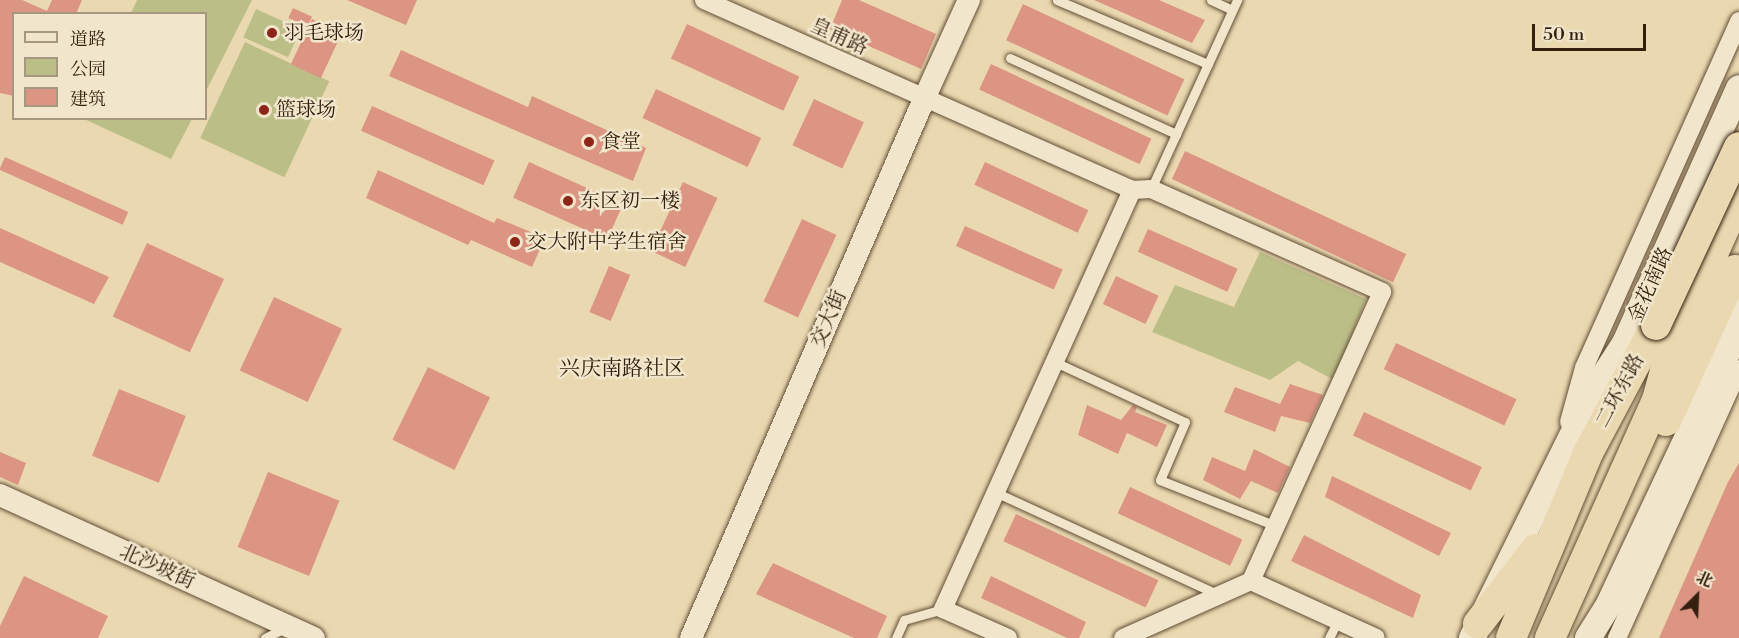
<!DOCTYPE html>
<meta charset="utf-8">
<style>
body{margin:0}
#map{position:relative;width:1739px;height:638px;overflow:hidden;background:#ead9b0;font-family:"Libre Bodoni","Noto Serif SC",serif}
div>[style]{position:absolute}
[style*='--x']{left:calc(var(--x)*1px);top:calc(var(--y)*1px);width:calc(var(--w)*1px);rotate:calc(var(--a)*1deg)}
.green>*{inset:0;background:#bcbe88;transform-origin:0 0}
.building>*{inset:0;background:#dc9483;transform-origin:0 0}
.roads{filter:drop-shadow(0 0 2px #624e36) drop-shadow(0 0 2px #624e36)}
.service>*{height:9px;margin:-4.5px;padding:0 4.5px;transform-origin:4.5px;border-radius:4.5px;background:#f1e6cc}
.minor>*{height:18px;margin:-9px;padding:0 9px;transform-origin:9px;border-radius:9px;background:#f1e6cc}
.tertiary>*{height:22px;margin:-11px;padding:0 11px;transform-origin:11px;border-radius:11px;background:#f1e6cc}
.secondary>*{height:26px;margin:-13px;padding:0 13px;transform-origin:13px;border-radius:13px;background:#f1e6cc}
.trunk>*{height:30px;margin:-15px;padding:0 15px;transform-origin:15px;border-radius:15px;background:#ead9b0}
.bridges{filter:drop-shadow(0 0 2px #34200e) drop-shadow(0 0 2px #34200e)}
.trunk-bridge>*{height:30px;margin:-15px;padding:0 15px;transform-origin:15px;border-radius:15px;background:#ead9b0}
.dots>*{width:16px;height:16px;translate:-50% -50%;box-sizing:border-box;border:3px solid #f1e6cc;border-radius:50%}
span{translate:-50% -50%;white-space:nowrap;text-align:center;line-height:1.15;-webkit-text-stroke:5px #f1e6cc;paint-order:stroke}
.poi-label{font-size:20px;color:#34200e}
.left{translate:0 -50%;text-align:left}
.street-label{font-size:20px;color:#34200e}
.neighbourhood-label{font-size:21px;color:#34200e}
.legend{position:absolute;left:12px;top:12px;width:195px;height:108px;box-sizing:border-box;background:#f1e6cc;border:2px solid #a59780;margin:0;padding:8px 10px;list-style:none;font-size:18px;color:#34200e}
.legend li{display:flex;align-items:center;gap:12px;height:30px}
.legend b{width:30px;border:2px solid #a59780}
.north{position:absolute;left:1667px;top:566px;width:60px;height:60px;-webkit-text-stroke:4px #f1e6cc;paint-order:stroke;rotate:24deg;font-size:16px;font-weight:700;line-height:24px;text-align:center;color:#34200e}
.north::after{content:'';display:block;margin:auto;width:21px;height:27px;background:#34200e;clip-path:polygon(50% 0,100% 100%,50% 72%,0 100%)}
.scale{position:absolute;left:1532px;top:24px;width:114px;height:27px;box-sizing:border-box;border:3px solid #34200e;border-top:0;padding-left:8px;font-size:18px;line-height:21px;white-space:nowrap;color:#34200e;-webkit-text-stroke:4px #f1e6cc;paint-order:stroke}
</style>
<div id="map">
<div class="green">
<i style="clip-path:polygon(137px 0,252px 0,206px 91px,206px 14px,131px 13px)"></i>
<i style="left:256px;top:9px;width:49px;height:31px;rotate:24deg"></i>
<i style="left:245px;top:42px;width:93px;height:106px;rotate:25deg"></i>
<i style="clip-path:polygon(84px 119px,192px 118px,192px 119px,171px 159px)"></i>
<i style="clip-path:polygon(1260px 252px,1366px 299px,1334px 380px,1298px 361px,1270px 380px,1152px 332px,1175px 285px,1234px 307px)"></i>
</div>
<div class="building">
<i style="clip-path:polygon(0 0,22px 0,47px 11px,52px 0,82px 0,76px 14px,14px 14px,14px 96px,0 93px)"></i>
<i style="clip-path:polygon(347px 0,417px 0,406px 25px)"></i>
<i style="clip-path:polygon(842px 0,859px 0,936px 34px,921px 69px,830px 29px)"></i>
<i style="clip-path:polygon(1094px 0,1159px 0,1205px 20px,1192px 43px)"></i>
<i style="left:1023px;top:4px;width:178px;height:40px;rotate:25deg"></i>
<i style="left:293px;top:8px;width:21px;height:11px;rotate:25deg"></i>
<i style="left:312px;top:19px;width:33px;height:50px;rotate:25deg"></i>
<i style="left:687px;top:24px;width:124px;height:38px;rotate:25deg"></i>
<i style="clip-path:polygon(401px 50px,528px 107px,532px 96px,646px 148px,633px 181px,389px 76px)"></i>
<i style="left:991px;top:64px;width:177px;height:28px;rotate:25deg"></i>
<i style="left:656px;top:89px;width:116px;height:32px;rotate:25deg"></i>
<i style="left:814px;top:99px;width:55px;height:51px;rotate:25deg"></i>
<i style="left:372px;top:106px;width:134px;height:27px;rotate:24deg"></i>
<i style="left:1185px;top:151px;width:244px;height:31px;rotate:25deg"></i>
<i style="left:5px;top:157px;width:135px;height:14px;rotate:24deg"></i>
<i style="left:529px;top:162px;width:103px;height:39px;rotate:24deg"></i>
<i style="left:985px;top:162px;width:114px;height:25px;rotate:25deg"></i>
<i style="clip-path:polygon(378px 170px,494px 223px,497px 218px,545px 238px,532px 267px,471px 240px,468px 245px,366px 198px)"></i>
<i style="left:683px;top:182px;width:38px;height:76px;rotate:25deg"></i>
<i style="left:802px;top:219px;width:38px;height:91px;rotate:25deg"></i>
<i style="left:965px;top:226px;width:107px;height:22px;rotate:24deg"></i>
<i style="clip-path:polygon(0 228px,109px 277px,94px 304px,0 262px)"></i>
<i style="left:1148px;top:229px;width:98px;height:25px;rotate:24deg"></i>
<i style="left:147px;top:243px;width:85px;height:81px;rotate:25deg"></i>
<i style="left:609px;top:266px;width:23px;height:50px;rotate:23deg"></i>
<i style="left:1116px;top:276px;width:47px;height:31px;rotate:25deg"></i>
<i style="left:274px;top:297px;width:75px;height:81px;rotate:25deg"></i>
<i style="left:1396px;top:343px;width:133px;height:29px;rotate:25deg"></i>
<i style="left:428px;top:367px;width:69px;height:81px;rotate:26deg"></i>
<i style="clip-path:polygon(1290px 384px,1323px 395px,1310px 423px,1281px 416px,1275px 432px,1224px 412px,1235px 387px,1280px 404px)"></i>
<i style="left:119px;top:389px;width:72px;height:72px;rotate:22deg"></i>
<i style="clip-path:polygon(1087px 405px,1121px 420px,1133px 405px,1137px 407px,1135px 412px,1167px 425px,1157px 447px,1127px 433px,1118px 454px,1078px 435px)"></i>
<i style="left:1364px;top:412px;width:130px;height:26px;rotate:25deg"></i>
<i style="clip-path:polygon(1254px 449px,1290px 467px,1278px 493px,1251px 481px,1240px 499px,1203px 480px,1212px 457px,1245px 471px)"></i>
<i style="clip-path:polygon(0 452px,26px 463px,18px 485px,0 477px)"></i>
<i style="clip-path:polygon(1739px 463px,1739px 638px,1659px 638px,1728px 482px)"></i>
<i style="left:268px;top:472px;width:77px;height:81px;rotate:22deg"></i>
<i style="clip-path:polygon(1332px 476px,1451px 533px,1439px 556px,1325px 497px)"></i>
<i style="left:1130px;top:487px;width:124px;height:29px;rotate:25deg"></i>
<i style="left:1016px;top:514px;width:157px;height:30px;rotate:25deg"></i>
<i style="clip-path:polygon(1304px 535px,1421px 595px,1413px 618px,1291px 561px)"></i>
<i style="clip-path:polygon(773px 563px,887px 616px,877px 638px,854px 638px,756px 594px)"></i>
<i style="clip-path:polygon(24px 576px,108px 616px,98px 638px,0 638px,0 626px)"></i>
<i style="clip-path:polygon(991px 576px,1086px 622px,1079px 638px,1067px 638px,981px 598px)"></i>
</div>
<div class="roads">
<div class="service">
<i style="--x:1057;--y:0;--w:164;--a:23"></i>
<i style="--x:1211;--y:0;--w:23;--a:25"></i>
<i style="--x:1010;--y:58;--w:183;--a:24.6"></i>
<i style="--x:1151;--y:189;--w:208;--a:-65.5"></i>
<i style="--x:1055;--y:362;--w:143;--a:24.8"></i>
<i style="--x:1185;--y:422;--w:63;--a:113.3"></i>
<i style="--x:1160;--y:480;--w:125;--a:21.6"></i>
<i style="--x:995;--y:492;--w:247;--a:24.7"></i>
<i style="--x:265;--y:638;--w:22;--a:-27"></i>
<i style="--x:896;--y:638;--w:20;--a:-66"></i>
<i style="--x:904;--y:620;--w:41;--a:-15.8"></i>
<i style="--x:1329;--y:638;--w:20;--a:-63"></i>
</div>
<div class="minor">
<i style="--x:704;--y:0;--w:468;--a:23.9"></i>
<i style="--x:1132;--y:190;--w:19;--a:-3"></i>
<i style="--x:1151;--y:189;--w:253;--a:24"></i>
<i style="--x:1382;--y:292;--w:317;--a:114.4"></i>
<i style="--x:1251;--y:581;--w:137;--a:24.5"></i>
<i style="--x:1569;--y:422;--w:56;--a:-74.5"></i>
<i style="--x:1584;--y:368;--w:380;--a:-65.9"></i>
<i style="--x:1008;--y:638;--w:71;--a:-156"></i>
<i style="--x:943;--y:609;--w:460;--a:-65.7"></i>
<i style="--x:1123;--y:638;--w:140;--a:-24"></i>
<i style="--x:1617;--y:638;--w:295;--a:-65.6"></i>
</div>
<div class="tertiary">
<i style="--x:0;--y:495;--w:345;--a:24.5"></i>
<i style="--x:691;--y:638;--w:587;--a:-66.62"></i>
<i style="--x:924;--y:99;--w:109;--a:-65.6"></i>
</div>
<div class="secondary">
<i style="--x:1472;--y:638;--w:275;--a:-63.7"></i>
<i style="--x:1594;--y:391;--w:57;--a:-57.1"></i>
<i style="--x:1625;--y:343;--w:279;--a:-65.9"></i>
<i style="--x:1588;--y:638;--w:40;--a:-58"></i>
<i style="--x:1609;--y:604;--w:305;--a:-64.8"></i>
<i style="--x:1739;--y:328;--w:59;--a:-92.9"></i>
</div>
<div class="trunk">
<i style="--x:1666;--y:421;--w:166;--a:-65.4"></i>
<i style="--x:1478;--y:624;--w:95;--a:-52.3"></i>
<i style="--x:1511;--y:638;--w:200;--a:-67.4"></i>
<i style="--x:1588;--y:453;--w:145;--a:-62"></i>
<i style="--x:1550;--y:638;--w:261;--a:-65.8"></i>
<i style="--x:1657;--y:400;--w:57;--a:-74.7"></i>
<i style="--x:1672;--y:345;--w:163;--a:-65.8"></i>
</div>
</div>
<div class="bridges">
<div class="trunk-bridge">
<i style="--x:1656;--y:325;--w:196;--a:-65"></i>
</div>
</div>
<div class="dots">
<i style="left:272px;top:33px;background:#8f2418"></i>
<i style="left:264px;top:110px;background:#8f2418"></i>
<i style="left:589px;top:142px;background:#8f2418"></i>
<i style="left:568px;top:201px;background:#8f2418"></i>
<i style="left:515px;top:242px;background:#8f2418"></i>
</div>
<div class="poi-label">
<span class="left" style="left:284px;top:33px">羽毛球场</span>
<span class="left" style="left:276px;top:110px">篮球场</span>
<span class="left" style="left:601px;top:142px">食堂</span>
<span class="left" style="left:580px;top:201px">东区初一楼</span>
<span class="left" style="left:527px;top:242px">交大附中学生宿舍</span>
</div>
<div class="street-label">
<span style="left:839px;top:37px;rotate:24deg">皇甫路</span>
<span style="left:1651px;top:285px;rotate:-66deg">金花南路</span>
<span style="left:829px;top:319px;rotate:-67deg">交大街</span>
<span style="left:1620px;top:391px;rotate:-62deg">二环东路</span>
<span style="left:157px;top:567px;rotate:24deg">北沙坡街</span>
</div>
<div class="neighbourhood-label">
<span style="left:622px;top:369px">兴庆南路社区</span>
</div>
<ul class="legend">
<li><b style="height:8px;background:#f1e6cc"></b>道路</li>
<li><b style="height:16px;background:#bcbe88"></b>公园</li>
<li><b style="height:16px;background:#dc9483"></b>建筑</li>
</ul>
<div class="north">北</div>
<div class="scale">50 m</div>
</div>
